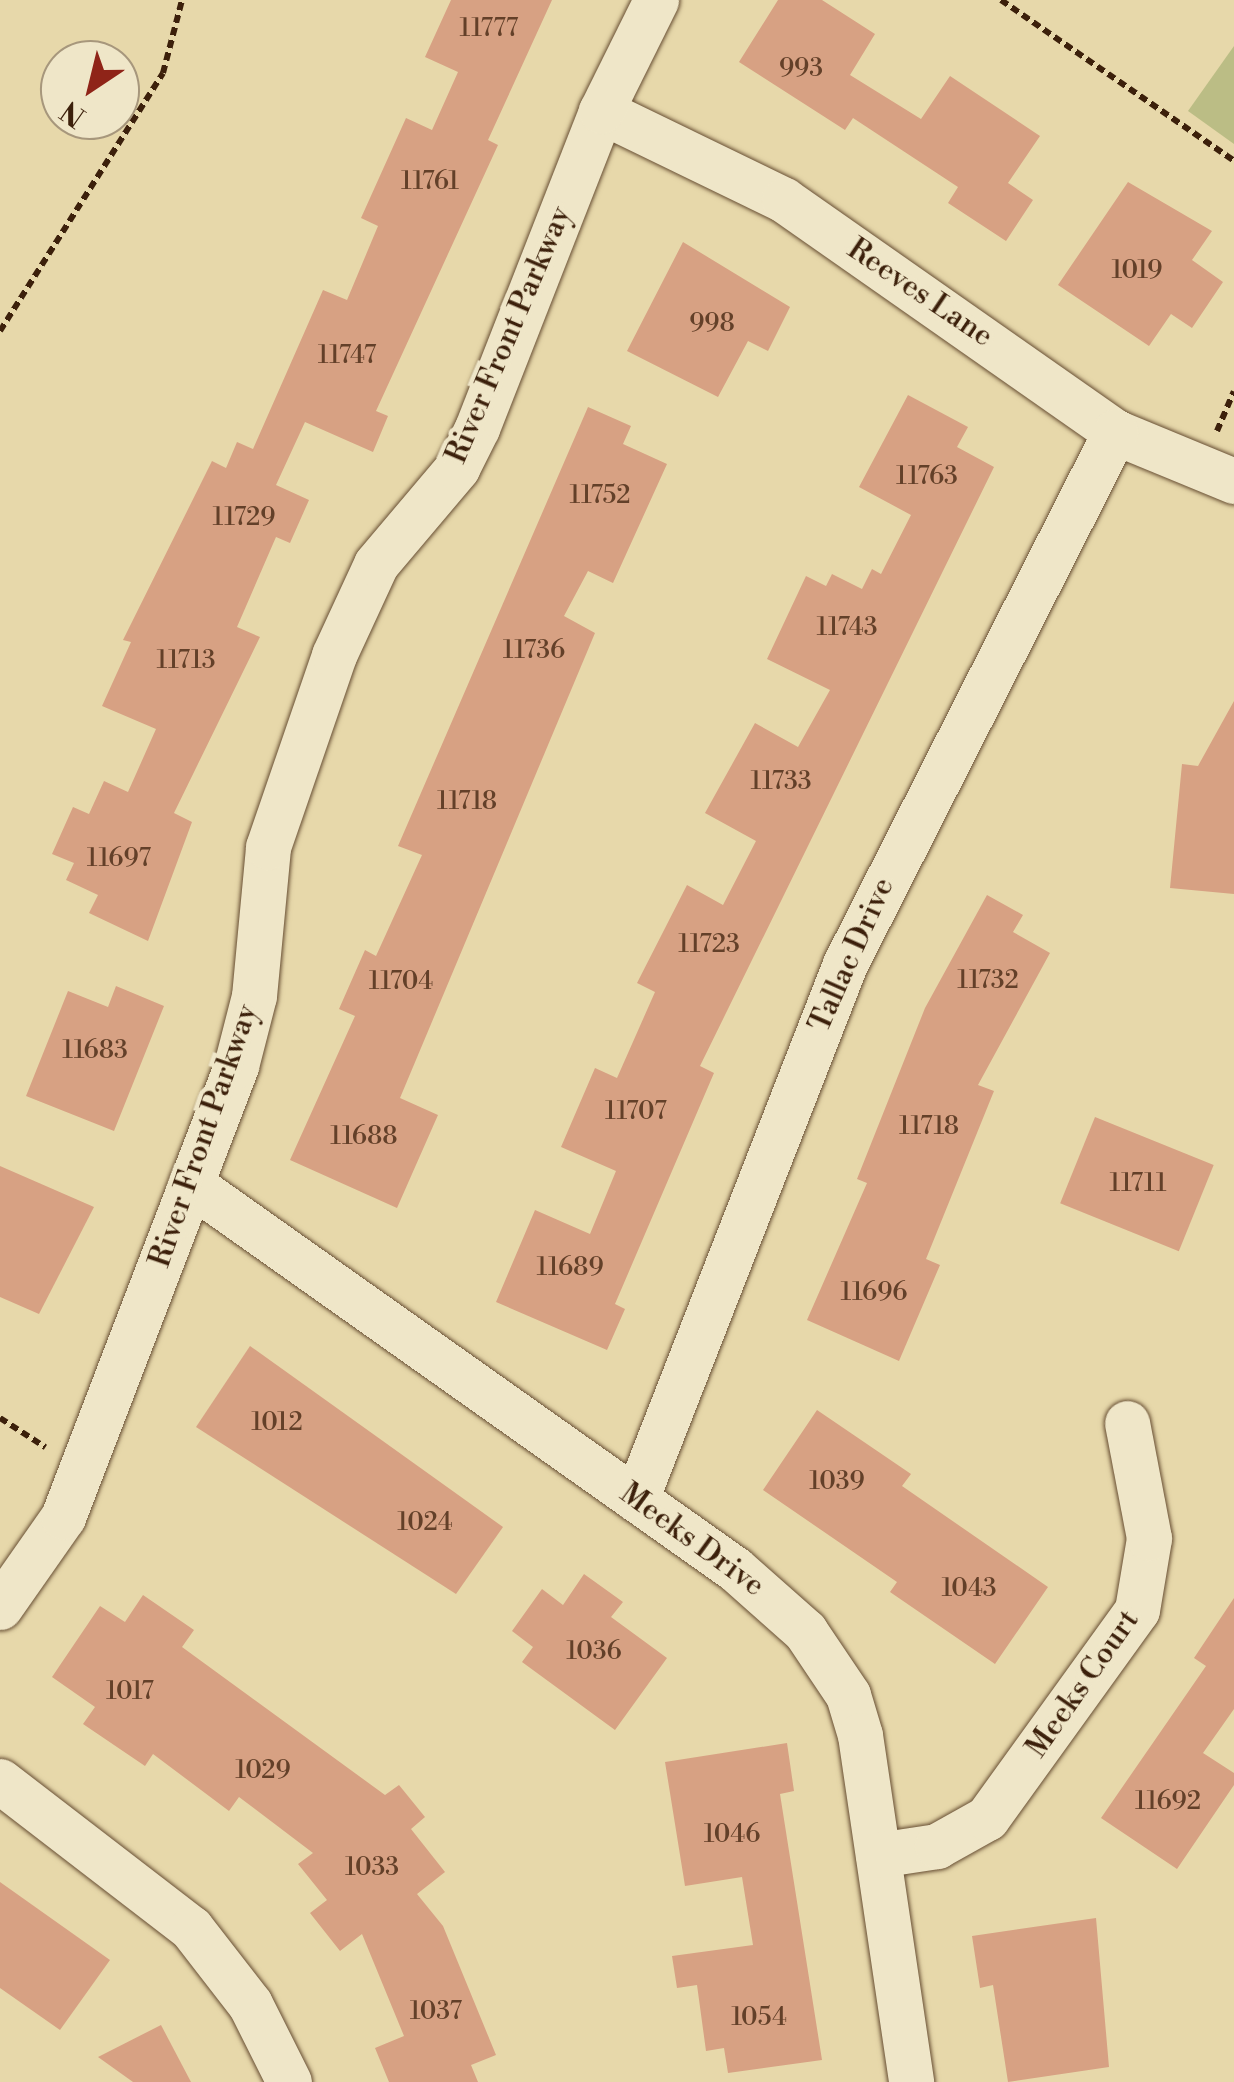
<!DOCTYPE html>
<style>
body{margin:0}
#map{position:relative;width:1234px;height:2082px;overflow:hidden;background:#e7d8aa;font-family:"Libre Bodoni",serif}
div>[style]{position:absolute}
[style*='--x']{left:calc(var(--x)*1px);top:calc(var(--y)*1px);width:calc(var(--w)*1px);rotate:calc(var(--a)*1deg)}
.green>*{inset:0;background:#bbbd85}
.building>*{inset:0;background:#d7a183;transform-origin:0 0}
.path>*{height:6px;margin-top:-3px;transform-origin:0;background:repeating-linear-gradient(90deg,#3c200b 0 8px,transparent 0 13px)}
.roads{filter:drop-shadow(0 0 2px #674e33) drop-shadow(0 0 2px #674e33)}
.minor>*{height:45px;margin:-22.5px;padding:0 22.5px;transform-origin:22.5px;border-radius:22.5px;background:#efe6c8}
span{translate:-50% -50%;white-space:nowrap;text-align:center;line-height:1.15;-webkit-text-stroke:9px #efe6c8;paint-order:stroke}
.number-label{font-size:25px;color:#634029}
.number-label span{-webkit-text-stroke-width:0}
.street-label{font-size:30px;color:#3c200b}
.north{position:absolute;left:40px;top:40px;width:100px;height:100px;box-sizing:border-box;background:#efe6c8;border:2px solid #a7977c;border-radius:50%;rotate:215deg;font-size:28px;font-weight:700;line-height:40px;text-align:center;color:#3c200b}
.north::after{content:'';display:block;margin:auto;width:35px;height:45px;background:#8f2418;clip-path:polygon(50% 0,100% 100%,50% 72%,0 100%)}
</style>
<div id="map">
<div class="green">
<i style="clip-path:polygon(1234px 46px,1234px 144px,1188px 111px)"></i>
</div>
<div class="building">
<i style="clip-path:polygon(451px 0,552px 0,488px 140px,498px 145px,376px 411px,388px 416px,373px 452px,305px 422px,276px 485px,309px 500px,290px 543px,276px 537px,237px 627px,260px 637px,174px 813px,192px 822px,148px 941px,89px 913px,98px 895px,66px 880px,74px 863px,52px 854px,73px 807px,89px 814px,104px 781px,128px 792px,156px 729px,102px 706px,131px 642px,123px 640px,212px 461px,226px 468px,237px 442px,253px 449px,323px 290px,347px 300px,378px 226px,361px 218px,406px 118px,432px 130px,458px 72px,425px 57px)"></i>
<i style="clip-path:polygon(778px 0,822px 0,875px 34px,850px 75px,921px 119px,950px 76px,1040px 136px,1008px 183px,1033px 200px,1006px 241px,948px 203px,958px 187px,853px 118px,845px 130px,739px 62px)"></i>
<i style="clip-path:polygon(1128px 182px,1212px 231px,1192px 260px,1223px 282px,1192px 328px,1171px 314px,1149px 346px,1058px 285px)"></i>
<i style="clip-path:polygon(683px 242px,790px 307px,768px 351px,748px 341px,718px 397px,627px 351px)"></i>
<i style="clip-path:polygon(908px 395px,968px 427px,957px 447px,994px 467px,700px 1066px,714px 1073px,615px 1304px,625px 1309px,607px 1350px,496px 1302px,535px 1210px,590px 1234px,616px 1171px,561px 1147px,595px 1068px,617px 1078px,655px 992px,637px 983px,687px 885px,723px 905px,756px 841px,705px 813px,755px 723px,798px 747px,830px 690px,767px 659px,806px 576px,826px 586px,832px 574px,862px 589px,872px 569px,881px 574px,911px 515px,859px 487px)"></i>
<i style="clip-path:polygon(588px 407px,631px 426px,623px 444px,667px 464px,613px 583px,588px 571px,564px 616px,595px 633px,400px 1098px,438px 1115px,397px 1208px,290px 1160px,355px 1016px,339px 1009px,365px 950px,376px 956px,422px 855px,398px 846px)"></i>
<i style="clip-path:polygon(1234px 701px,1234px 894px,1170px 888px,1182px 764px,1198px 766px)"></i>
<i style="clip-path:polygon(987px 895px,1023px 915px,1013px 932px,1050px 953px,978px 1085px,994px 1091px,926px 1259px,940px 1265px,899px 1361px,807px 1320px,867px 1183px,857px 1179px,925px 1008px)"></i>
<i style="clip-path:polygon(116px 986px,164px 1006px,114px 1131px,26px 1096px,68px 991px,108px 1007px)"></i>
<i style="left:1095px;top:1117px;width:128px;height:93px;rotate:22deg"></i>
<i style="clip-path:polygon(0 1166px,94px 1207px,39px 1314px,0 1297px)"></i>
<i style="clip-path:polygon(250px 1346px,503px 1527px,456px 1594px,196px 1427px)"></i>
<i style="clip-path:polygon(817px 1410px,911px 1474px,902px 1486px,1048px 1587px,995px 1664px,890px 1592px,897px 1582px,763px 1490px)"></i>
<i style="clip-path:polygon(584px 1574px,623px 1602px,611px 1617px,667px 1658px,615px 1730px,522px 1662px,533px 1647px,512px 1631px,542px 1589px,563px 1605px)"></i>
<i style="clip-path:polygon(143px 1595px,194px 1630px,182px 1647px,385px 1795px,399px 1785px,425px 1817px,411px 1829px,445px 1872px,417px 1894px,443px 1926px,496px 2055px,471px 2065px,478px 2082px,389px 2082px,375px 2048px,404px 2036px,362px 1934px,340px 1951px,310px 1913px,327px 1900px,298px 1864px,313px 1853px,239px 1797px,229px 1811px,153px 1754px,145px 1766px,83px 1724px,95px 1707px,52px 1677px,100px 1606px,125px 1622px)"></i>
<i style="clip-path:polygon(1234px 1598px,1234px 1709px,1203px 1753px,1234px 1773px,1234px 1785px,1177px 1869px,1101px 1818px,1206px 1666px,1194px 1658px)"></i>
<i style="clip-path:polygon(787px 1743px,794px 1791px,780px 1794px,822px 2060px,728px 2073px,724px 2048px,706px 2051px,697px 1985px,677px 1988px,672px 1956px,753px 1945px,742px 1877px,685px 1886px,665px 1762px)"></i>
<i style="clip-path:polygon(0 1882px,110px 1960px,60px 2030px,0 1988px)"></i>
<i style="clip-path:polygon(1096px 1918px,1109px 2067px,1008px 2082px,993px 1985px,980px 1988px,972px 1936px)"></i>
<i style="clip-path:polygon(161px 2025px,191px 2082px,133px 2082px,98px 2057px)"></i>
</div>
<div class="path">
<i style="--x:1001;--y:0;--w:283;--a:34.6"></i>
<i style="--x:0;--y:331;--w:305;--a:-57.7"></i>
<i style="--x:163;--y:73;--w:75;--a:-75.4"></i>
<i style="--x:1217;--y:431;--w:43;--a:-67"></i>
<i style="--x:0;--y:1418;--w:54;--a:32.8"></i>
</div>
<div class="roads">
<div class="minor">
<i style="--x:601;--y:111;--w:203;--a:25.9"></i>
<i style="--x:784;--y:200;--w:404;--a:35"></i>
<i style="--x:1115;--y:432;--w:129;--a:22.4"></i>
<i style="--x:191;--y:1184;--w:666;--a:35.29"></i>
<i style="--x:735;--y:1569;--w:94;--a:41.5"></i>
<i style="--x:805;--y:1631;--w:77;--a:56.1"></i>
<i style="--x:848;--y:1695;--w:42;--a:73.3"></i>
<i style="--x:860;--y:1735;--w:351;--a:81.6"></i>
<i style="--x:636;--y:1499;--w:574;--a:-68.66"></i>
<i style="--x:845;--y:964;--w:597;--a:-63.09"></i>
<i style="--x:0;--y:1607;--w:110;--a:-55"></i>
<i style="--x:63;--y:1517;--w:483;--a:-69"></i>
<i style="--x:236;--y:1066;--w:72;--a:-75.6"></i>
<i style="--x:254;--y:996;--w:150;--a:-84.6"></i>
<i style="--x:268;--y:847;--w:203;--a:-71"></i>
<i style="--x:334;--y:655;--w:100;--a:-65.2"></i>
<i style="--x:376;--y:564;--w:126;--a:-49.8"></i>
<i style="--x:457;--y:468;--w:45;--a:-63.4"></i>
<i style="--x:477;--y:428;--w:340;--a:-68.6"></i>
<i style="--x:601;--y:111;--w:124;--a:-63.6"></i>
<i style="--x:0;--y:1781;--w:241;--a:37.6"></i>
<i style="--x:191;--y:1928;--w:96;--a:52.2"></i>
<i style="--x:250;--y:2004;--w:87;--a:63.4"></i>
<i style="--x:878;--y:1855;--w:60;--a:-8.7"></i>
<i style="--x:937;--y:1846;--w:57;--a:-29.2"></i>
<i style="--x:987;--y:1818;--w:256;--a:-54.2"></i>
<i style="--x:1137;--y:1610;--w:73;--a:-80.5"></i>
<i style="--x:1149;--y:1538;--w:117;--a:-100.8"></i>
</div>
</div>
<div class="number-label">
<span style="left:489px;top:29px">11777</span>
<span style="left:801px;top:69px">993</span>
<span style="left:430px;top:182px">11761</span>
<span style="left:1137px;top:271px">1019</span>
<span style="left:712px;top:324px">998</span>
<span style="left:347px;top:356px">11747</span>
<span style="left:927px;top:477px">11763</span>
<span style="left:600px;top:496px">11752</span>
<span style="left:244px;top:518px">11729</span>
<span style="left:847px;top:628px">11743</span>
<span style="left:534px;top:651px">11736</span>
<span style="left:186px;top:661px">11713</span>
<span style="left:781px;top:782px">11733</span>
<span style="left:467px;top:802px">11718</span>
<span style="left:119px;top:859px">11697</span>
<span style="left:709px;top:945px">11723</span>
<span style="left:988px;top:981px">11732</span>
<span style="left:401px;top:982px">11704</span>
<span style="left:95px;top:1051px">11683</span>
<span style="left:636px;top:1112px">11707</span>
<span style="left:929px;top:1127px">11718</span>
<span style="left:364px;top:1137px">11688</span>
<span style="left:1138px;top:1184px">11711</span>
<span style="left:570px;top:1268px">11689</span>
<span style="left:874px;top:1293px">11696</span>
<span style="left:277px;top:1423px">1012</span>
<span style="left:837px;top:1482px">1039</span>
<span style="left:425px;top:1523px">1024</span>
<span style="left:969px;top:1589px">1043</span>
<span style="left:594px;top:1652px">1036</span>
<span style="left:130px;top:1692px">1017</span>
<span style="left:263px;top:1771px">1029</span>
<span style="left:1168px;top:1802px">11692</span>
<span style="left:732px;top:1835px">1046</span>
<span style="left:372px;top:1868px">1033</span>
<span style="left:436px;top:2012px">1037</span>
<span style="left:759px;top:2018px">1054</span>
</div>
<div class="street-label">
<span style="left:920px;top:293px;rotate:34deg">Reeves Lane</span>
<span style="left:509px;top:335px;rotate:-67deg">River Front Parkway</span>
<span style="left:852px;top:955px;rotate:-66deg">Tallac Drive</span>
<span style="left:204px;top:1136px;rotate:-71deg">River Front Parkway</span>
<span style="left:692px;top:1540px;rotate:36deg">Meeks Drive</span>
<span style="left:1083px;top:1684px;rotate:-55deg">Meeks Court</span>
</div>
<div class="north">N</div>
</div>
